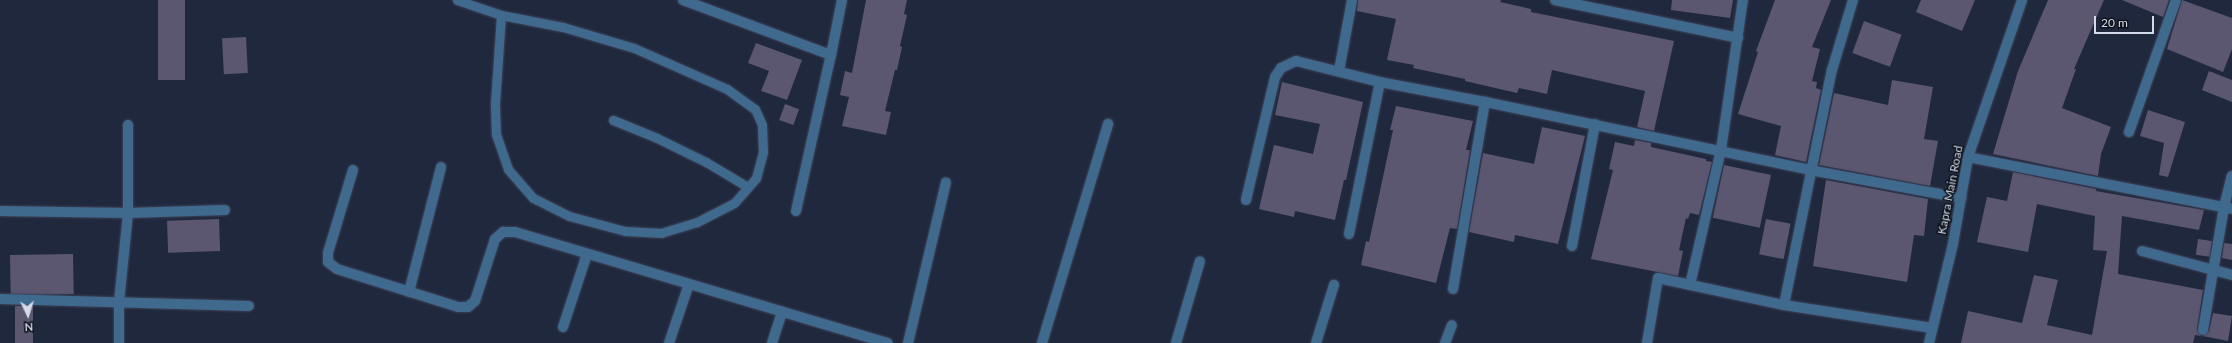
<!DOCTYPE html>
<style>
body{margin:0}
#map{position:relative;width:2232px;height:343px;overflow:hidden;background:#20283e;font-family:Lato,sans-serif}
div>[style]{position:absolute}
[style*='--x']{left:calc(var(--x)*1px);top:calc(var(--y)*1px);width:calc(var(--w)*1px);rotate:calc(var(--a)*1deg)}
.building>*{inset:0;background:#5b5771;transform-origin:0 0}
.roads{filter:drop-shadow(0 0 1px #3d4459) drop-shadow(0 0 1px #3d4459)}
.service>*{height:9px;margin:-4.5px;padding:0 4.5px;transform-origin:4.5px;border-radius:4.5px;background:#40698e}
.minor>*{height:10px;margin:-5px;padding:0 5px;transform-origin:5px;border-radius:5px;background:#40698e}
.tertiary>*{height:10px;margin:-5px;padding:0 5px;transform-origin:5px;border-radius:5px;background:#40698e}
span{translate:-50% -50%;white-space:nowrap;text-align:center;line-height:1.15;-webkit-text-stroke:3px #0e121b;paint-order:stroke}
.street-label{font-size:12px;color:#d4dae9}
.north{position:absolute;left:8px;top:295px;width:40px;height:40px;-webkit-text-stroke:3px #0e121b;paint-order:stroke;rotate:176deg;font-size:11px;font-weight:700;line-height:16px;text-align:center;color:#d4dae9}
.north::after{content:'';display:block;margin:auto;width:14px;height:18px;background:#d4dae9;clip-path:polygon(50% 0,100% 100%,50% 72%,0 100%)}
.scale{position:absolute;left:2094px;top:16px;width:60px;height:18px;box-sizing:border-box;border:2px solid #d4dae9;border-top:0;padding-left:5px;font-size:12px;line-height:14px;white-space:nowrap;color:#d4dae9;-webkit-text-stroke:3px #0e121b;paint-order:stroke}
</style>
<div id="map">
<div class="building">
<i style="left:158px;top:0;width:27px;height:80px"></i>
<i style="clip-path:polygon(866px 0,907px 0,904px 14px,907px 15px,900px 46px,902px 47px,897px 70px,895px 70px,885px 111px,891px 112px,886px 135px,842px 126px,849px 97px,840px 95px,845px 71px,852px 73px)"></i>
<i style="clip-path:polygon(1358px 0,1501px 0,1500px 2px,1531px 9px,1531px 12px,1674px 41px,1654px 131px,1637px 127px,1645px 91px,1552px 70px,1547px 94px,1519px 88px,1517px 93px,1465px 81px,1465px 79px,1413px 68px,1414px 65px,1387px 60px,1396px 19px,1357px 11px)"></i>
<i style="clip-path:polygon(1672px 0,1733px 0,1730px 18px,1671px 10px)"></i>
<i style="clip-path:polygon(1775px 0,1831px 0,1812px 47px,1820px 49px,1812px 81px,1817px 82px,1816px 88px,1821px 90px,1806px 162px,1775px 155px,1781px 126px,1738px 114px,1758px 52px,1756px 51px)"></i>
<i style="clip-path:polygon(1921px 0,1975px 0,1962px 31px,1916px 12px)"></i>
<i style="clip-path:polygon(2048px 0,2104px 0,2074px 69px,2076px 69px,2062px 108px,2111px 127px,2101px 154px,2098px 176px,1993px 154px,2018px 71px)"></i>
<i style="clip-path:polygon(2122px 0,2169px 0,2163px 17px)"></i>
<i style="clip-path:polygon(2182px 0,2232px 18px,2232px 49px,2223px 72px,2167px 49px)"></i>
<i style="left:1864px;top:21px;width:40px;height:34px;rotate:20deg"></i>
<i style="left:246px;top:37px;width:36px;height:24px;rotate:87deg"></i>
<i style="clip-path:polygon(756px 43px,802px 60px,787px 100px,761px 91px,769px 71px,748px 63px)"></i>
<i style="clip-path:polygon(2209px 71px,2232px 80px,2232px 102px,2202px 90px)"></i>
<i style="clip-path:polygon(1892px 80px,1933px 87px,1924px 139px,1938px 141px,1930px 186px,1819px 165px,1834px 93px,1888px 105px)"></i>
<i style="clip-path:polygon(1282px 82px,1363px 102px,1346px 180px,1344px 180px,1335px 220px,1295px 211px,1294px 217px,1259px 209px,1274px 145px,1313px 154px,1320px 124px,1275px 115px)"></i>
<i style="left:785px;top:104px;width:15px;height:17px;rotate:20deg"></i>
<i style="clip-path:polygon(1396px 106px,1473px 121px,1466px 150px,1470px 150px,1457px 229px,1450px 228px,1436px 283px,1361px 265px,1366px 241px,1369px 242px,1380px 191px,1393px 130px,1390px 130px)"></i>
<i style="clip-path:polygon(2148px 110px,2185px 122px,2168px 177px,2159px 175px,2164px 143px,2140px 136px)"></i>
<i style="clip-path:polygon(1542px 127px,1585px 136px,1558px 244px,1515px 235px,1514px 242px,1469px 232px,1483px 153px,1534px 164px)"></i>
<i style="clip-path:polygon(1635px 140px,1651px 143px,1651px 147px,1706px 159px,1706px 161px,1712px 162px,1699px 215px,1690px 213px,1688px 219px,1686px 218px,1679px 250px,1683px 251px,1678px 276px,1591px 259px,1613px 170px,1609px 169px,1615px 142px,1634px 146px)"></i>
<i style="left:1724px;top:165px;width:48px;height:54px;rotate:12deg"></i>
<i style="clip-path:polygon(2013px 172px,2096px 189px,2096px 191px,2204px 210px,2199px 230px,2122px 216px,2118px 274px,2203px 290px,2197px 329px,2201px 336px,2195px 335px,2193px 343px,1961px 343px,1968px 311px,2022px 323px,2034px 275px,2058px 280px,2047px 325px,2092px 335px,2107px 251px,2093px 250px,2095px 216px,2037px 204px,2028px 252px,1977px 242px,1987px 197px,2007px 201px)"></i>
<i style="clip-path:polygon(1826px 180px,1928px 199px,1924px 236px,1914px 235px,1907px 282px,1813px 266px)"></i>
<i style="left:219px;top:219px;width:32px;height:52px;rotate:88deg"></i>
<i style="left:1766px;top:219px;width:25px;height:36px;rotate:11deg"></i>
<i style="left:2198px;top:239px;width:14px;height:16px;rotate:8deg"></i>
<i style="clip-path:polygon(2224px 243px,2232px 244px,2232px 260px,2222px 258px)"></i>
<i style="left:73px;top:254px;width:40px;height:63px;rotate:89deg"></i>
<i style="left:15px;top:306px;width:18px;height:37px"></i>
<i style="clip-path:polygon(2213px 313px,2232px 316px,2228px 341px,2203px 336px,2209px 331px)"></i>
</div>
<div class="roads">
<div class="service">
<i style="--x:457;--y:0;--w:46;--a:18.8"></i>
<i style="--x:501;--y:15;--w:63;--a:11"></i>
<i style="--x:563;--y:27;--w:74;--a:16.5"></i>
<i style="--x:634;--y:48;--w:102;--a:23.8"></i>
<i style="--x:727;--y:89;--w:34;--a:36"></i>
<i style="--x:755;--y:109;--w:17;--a:66"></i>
<i style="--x:762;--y:125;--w:27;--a:88"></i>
<i style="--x:763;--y:152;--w:27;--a:105"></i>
<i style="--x:756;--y:178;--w:33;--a:131"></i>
<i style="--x:734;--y:203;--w:42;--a:152.8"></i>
<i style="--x:697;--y:222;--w:37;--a:163"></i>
<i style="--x:662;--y:233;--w:37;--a:-177"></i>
<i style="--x:625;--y:231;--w:58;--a:-165"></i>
<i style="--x:569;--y:216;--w:40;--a:-153.4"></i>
<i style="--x:533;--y:198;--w:38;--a:-131"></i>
<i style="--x:508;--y:169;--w:36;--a:-109"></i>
<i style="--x:496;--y:135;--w:32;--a:-92"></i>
<i style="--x:495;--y:103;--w:88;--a:-86.1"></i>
<i style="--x:613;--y:120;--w:48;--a:22.2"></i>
<i style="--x:657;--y:138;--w:55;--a:26.1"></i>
<i style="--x:706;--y:162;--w:49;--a:30.8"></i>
</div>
<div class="minor">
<i style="--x:683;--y:0;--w:158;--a:20.4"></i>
<i style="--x:1555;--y:0;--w:187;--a:11.7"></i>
<i style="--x:1339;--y:71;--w:72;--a:-79.6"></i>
<i style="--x:2129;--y:132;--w:140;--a:-70.4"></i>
<i style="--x:1968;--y:157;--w:269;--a:11.1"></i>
<i style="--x:353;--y:170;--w:87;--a:106.8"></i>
<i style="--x:328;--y:253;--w:9;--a:90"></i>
<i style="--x:328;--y:262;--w:11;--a:38"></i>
<i style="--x:337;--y:269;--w:127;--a:17.4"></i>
<i style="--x:458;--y:307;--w:10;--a:0"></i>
<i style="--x:468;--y:307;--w:9;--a:-41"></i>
<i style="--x:475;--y:301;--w:65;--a:-72.1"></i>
<i style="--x:495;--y:239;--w:11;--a:-41"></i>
<i style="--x:503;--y:232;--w:12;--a:0"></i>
<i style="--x:515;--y:232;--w:389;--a:16.6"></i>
<i style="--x:1246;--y:200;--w:126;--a:-76.7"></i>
<i style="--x:1275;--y:77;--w:11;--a:-56"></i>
<i style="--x:1281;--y:68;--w:17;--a:-25"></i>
<i style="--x:1296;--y:61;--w:87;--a:14"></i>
<i style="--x:1380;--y:82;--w:107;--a:10.8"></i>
<i style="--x:1485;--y:102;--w:332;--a:11.8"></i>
<i style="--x:1810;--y:170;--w:154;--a:10.5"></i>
<i style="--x:0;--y:211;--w:128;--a:0.9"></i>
<i style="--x:128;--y:213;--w:97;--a:-1.8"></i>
<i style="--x:796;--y:211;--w:160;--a:-77.4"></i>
<i style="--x:831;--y:55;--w:56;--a:-78.7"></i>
<i style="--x:1349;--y:234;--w:155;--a:-78.5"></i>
<i style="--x:1572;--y:246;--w:124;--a:-79.3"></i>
<i style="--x:2142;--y:251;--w:93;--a:14.9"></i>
<i style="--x:1690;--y:285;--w:139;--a:-77.1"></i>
<i style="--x:1721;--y:150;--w:152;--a:-81.7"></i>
<i style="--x:1453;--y:289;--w:190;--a:-80.3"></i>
<i style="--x:409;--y:292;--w:129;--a:-75.6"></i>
<i style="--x:0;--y:299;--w:249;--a:1.6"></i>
<i style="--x:1784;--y:305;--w:240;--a:-78.5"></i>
<i style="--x:1832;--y:70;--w:73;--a:-73.3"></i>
<i style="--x:563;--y:327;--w:77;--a:-71.8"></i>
<i style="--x:2203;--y:330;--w:125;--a:-80.3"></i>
<i style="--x:2224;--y:207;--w:32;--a:-76"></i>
<i style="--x:119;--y:343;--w:41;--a:-90"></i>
<i style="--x:119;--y:302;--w:89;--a:-84.2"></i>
<i style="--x:128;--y:213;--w:88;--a:-90"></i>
<i style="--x:669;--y:343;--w:62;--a:-71.3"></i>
<i style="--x:772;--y:343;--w:33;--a:-72"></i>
<i style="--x:908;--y:343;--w:165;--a:-76.7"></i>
<i style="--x:1042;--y:343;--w:229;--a:-73.2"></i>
<i style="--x:1176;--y:343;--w:85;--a:-73.7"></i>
<i style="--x:1316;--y:343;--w:61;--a:-72.8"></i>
<i style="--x:1445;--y:343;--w:19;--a:-69"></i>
<i style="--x:1647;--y:343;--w:66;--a:-80.4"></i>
<i style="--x:1658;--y:278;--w:129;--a:12.1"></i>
<i style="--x:1784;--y:305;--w:150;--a:8.8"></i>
</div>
<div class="tertiary">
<i style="--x:1929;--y:343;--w:102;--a:-76.4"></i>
<i style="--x:1953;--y:244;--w:88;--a:-80.2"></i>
<i style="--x:1968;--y:157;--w:166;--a:-71"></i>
</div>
</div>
<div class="street-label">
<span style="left:1950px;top:190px;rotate:-79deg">Kapra Main Road</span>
</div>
<div class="north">N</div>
<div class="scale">20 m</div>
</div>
